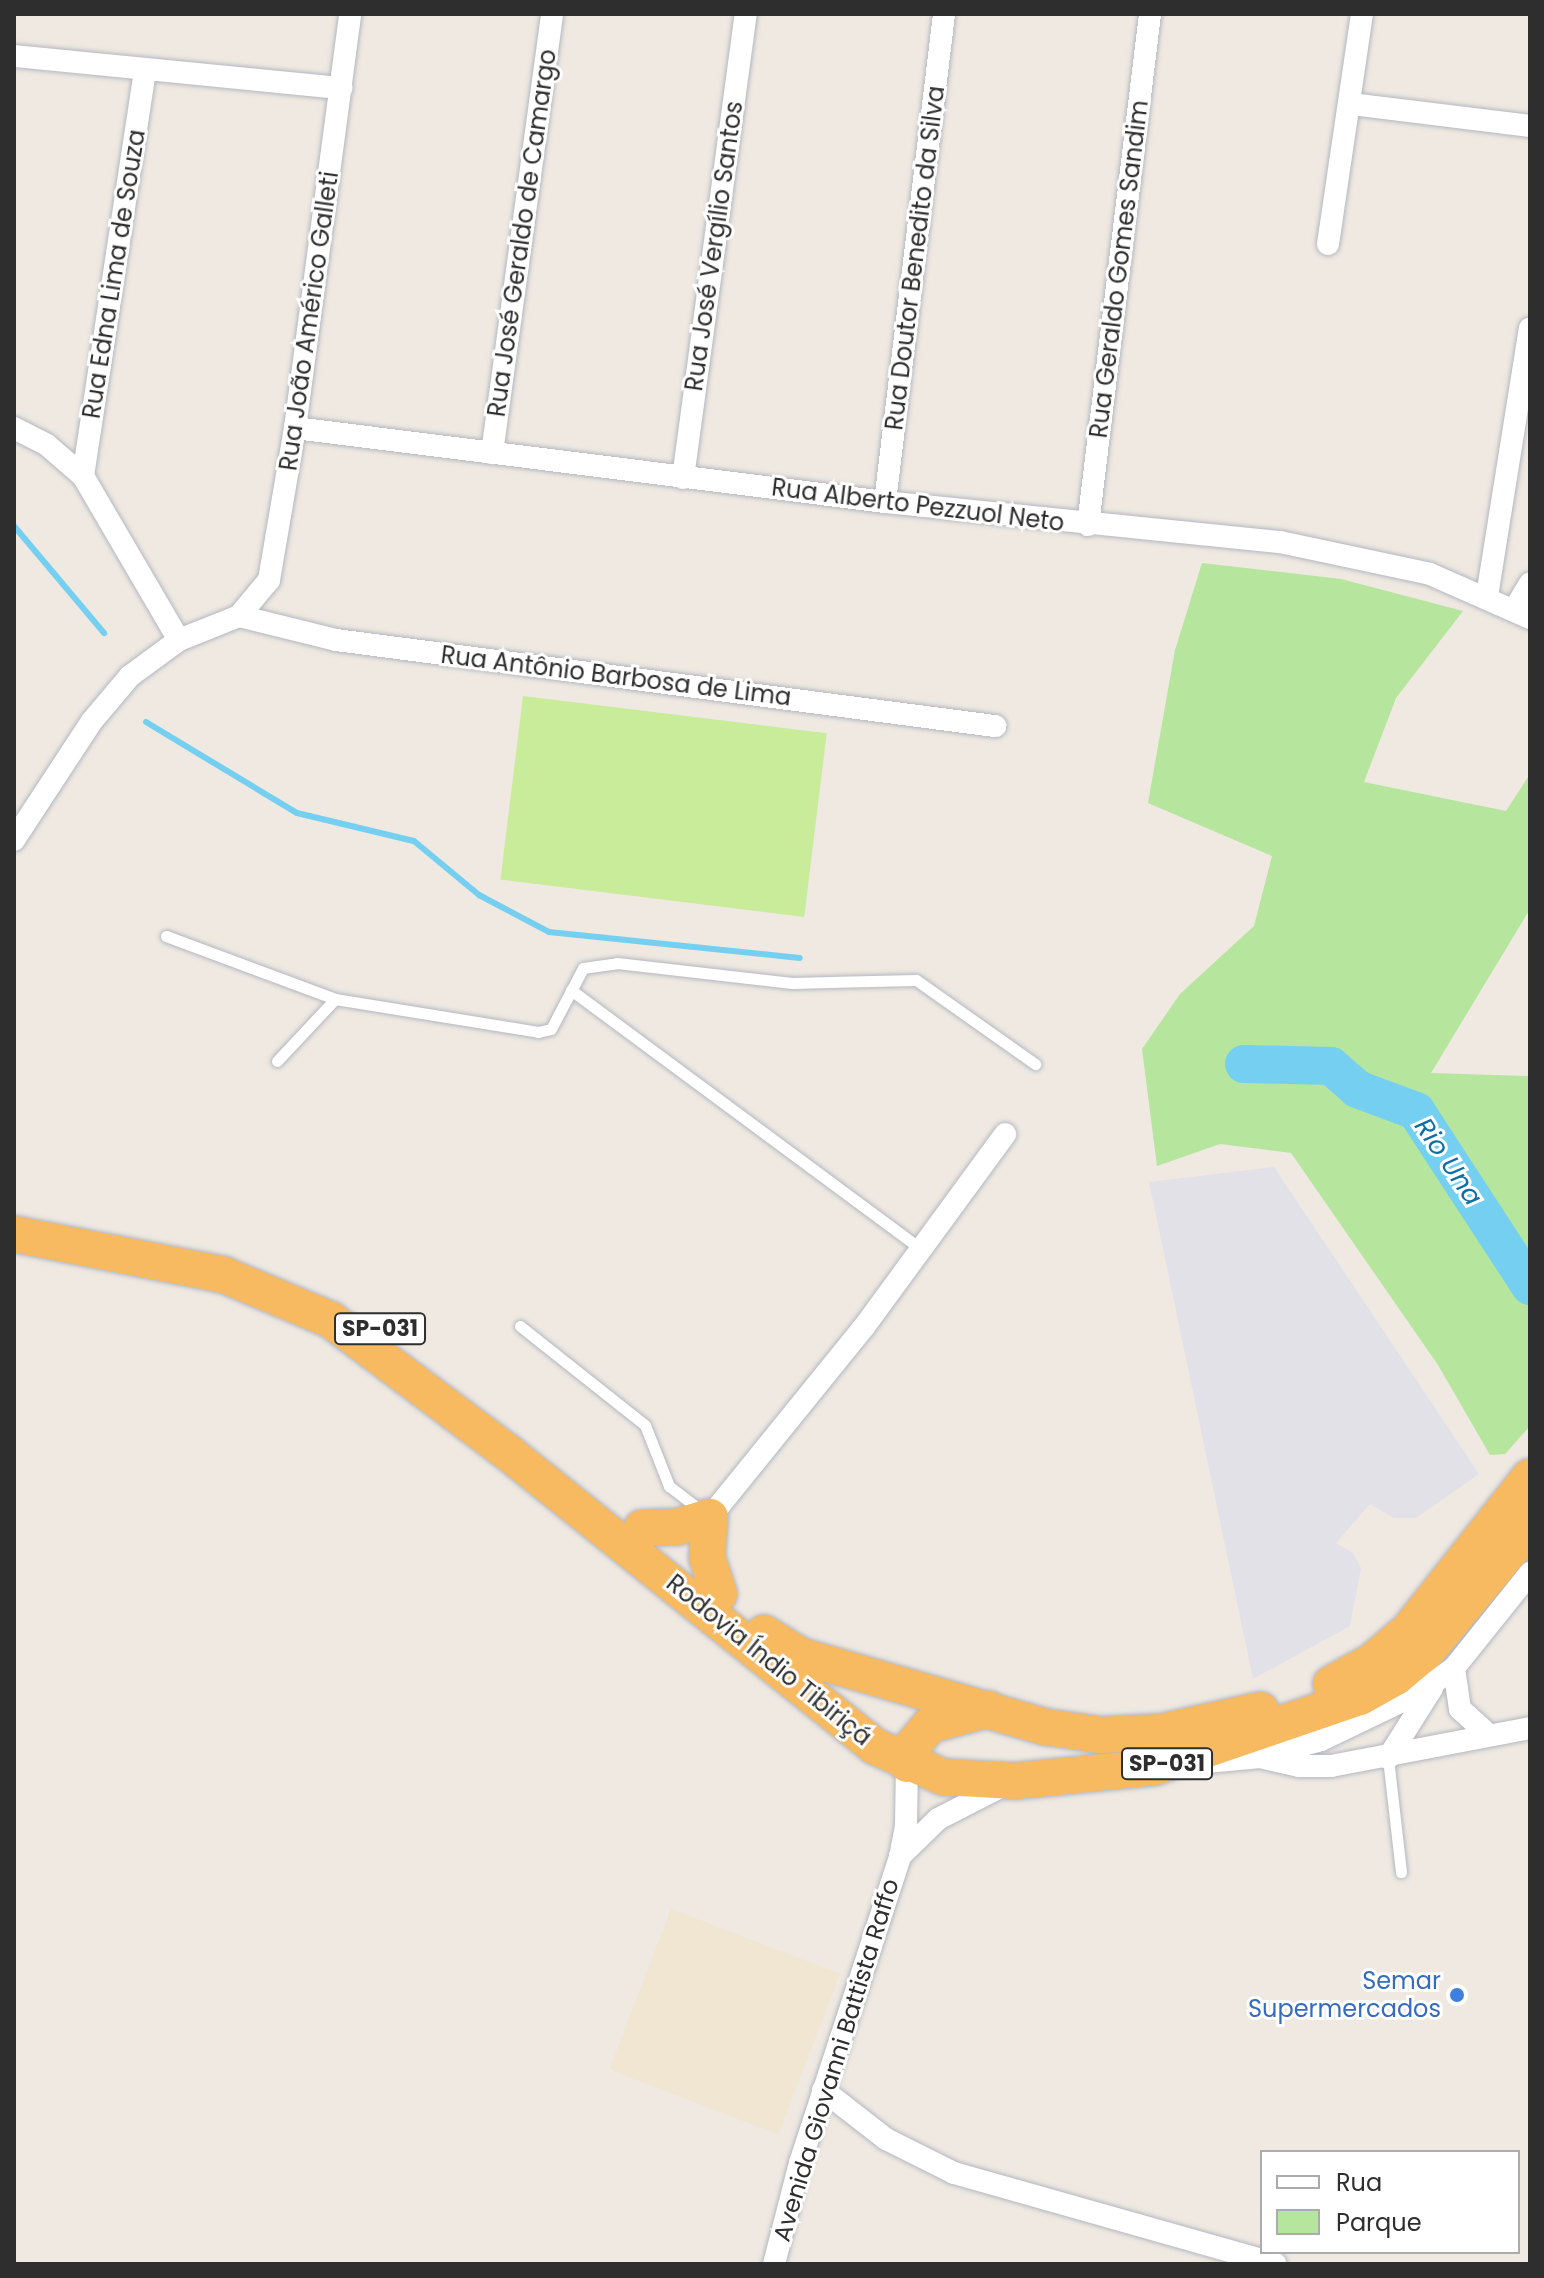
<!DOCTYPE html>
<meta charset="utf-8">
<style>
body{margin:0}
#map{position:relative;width:1544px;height:2278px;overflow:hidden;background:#efe9e1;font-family:Poppins,sans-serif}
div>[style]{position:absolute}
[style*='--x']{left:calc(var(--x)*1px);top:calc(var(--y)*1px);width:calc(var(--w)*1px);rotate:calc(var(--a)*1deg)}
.industrial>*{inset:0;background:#e3e1e8}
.education>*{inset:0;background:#f0e6d1;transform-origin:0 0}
.green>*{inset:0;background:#b6e59e}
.pitch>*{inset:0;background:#c9ec9a;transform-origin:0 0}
.stream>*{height:6px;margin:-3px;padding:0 3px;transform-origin:3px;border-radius:3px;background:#75cff0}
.river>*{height:38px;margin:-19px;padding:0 19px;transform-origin:19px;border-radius:19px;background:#75cff0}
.roads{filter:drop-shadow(0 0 2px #b4b7c1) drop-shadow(0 0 2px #b4b7c1)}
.service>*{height:11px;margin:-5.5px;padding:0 5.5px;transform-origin:5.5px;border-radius:5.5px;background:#fff}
.minor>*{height:22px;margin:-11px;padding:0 11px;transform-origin:11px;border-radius:11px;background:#fff}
.trunk>*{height:36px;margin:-18px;padding:0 18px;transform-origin:18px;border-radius:18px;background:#f8ba60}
.dots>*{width:22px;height:22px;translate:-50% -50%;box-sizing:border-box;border:4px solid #fff;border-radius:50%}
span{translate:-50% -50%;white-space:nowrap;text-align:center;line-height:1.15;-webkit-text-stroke:6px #fff;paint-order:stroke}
.shield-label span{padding:2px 6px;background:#fff;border:2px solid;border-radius:6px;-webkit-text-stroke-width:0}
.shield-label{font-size:22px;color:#2e2e2e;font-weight:700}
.street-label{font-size:24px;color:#2e2e2e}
.shop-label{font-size:24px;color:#366cbe}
.right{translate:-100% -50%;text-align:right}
.water-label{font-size:26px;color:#0d6fa3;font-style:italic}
.frame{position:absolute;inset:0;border:16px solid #2e2e2e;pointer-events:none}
.legend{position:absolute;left:1260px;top:2150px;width:260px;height:104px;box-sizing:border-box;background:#fff;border:2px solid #ababab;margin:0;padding:10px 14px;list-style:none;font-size:24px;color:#2e2e2e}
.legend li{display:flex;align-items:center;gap:16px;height:40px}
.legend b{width:40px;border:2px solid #ababab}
</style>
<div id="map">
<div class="industrial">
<i style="clip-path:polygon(1274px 1167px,1479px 1474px,1416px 1518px,1394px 1518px,1370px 1504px,1336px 1543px,1353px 1553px,1361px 1568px,1350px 1626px,1253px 1679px,1149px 1182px)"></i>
</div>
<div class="education">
<i style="left:671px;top:1909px;width:181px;height:172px;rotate:21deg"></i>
</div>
<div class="green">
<i style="clip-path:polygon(1202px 563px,1341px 579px,1463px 611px,1396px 698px,1364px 782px,1506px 811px,1530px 774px,1530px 909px,1431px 1073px,1530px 1076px,1530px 1426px,1505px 1454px,1490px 1455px,1438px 1365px,1291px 1153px,1220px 1144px,1157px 1166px,1142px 1049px,1180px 994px,1254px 926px,1272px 856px,1148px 803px,1175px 650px)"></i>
</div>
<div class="pitch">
<i style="left:523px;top:696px;width:306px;height:185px;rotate:7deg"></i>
</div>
<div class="stream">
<i style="--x:14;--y:526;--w:140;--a:49.9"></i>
<i style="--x:146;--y:722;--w:176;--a:31.1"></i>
<i style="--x:297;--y:813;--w:120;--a:13.5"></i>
<i style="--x:414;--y:841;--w:85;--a:39.7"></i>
<i style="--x:479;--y:895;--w:79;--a:27.9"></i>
<i style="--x:549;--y:932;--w:252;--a:5.9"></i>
</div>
<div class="river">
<i style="--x:1244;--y:1064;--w:87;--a:1.3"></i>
<i style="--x:1331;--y:1066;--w:35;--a:41"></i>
<i style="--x:1357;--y:1089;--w:63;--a:20.4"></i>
<i style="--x:1416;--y:1111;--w:209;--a:56.9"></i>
</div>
<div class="roads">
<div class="service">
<i style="--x:166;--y:936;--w:180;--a:20.4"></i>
<i style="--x:571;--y:990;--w:437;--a:36.5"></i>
<i style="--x:277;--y:1061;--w:85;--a:-46.9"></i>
<i style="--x:335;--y:999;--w:206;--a:9.2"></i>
<i style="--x:538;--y:1032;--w:13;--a:-13"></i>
<i style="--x:551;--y:1029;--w:69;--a:-62.3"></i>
<i style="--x:583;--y:968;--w:34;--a:-8"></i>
<i style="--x:617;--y:963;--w:176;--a:6.5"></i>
<i style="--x:792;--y:983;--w:124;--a:-1.4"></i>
<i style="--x:916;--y:980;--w:146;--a:35.2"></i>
<i style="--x:520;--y:1326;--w:159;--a:38.4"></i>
<i style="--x:645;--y:1425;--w:66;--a:68.5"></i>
<i style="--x:669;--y:1486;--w:43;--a:37.4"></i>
<i style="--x:1388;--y:1758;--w:115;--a:83.5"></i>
</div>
<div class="minor">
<i style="--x:14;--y:56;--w:329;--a:5.6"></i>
<i style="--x:1351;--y:104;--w:180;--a:7"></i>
<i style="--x:1328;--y:244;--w:232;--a:-81.6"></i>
<i style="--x:14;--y:428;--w:37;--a:27"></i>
<i style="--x:47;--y:445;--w:48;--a:40.7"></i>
<i style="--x:83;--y:476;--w:190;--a:59.7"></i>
<i style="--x:295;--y:428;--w:595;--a:7.15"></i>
<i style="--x:885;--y:502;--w:397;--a:5.8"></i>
<i style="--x:1280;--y:542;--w:153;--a:12"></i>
<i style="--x:1430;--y:574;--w:109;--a:23.7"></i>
<i style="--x:492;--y:453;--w:443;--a:-82.2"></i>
<i style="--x:83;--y:476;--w:409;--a:-81.3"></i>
<i style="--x:683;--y:478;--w:468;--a:-82.3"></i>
<i style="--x:885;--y:502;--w:492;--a:-83.1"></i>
<i style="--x:1088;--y:525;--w:515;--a:-83.08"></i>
<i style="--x:1487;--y:596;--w:271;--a:-80.9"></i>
<i style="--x:1514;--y:610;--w:31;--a:-59"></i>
<i style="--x:239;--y:616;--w:100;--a:13.9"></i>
<i style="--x:336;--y:640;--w:665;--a:7.44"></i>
<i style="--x:14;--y:840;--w:142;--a:-56.8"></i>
<i style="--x:92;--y:721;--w:59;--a:-49.8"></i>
<i style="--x:130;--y:676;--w:61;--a:-36.3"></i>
<i style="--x:179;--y:640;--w:65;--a:-21.8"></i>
<i style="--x:239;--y:616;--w:47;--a:-50.2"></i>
<i style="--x:269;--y:580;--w:154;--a:-80.3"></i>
<i style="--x:295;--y:428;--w:418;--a:-82.4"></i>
<i style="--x:710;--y:1517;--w:245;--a:-51"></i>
<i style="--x:864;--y:1327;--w:239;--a:-53.8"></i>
<i style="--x:1454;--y:1668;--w:41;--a:81.7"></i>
<i style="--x:1460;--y:1709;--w:36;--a:42"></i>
<i style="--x:1264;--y:1758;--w:36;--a:13"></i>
<i style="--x:1299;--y:1766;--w:32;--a:0"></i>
<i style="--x:1331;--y:1766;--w:203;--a:-10.8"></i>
<i style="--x:1388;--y:1758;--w:83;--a:-57.8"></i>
<i style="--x:1195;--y:1763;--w:66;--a:-5.2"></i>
<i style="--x:1261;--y:1757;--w:62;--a:-15.8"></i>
<i style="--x:1321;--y:1740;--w:109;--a:-25.6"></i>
<i style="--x:1419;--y:1693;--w:43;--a:-35.5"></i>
<i style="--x:1454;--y:1668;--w:122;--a:-51.3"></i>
<i style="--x:900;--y:1856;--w:53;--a:-44.2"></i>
<i style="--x:938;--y:1819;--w:76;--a:-27.2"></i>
<i style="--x:823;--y:2090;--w:80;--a:37.9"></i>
<i style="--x:886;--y:2139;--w:76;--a:26.6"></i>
<i style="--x:954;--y:2173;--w:334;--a:15.8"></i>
<i style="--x:774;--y:2264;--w:104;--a:-75.6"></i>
<i style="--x:800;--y:2163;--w:322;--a:-71.9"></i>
<i style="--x:900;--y:1857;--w:31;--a:-79"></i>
<i style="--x:906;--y:1827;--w:63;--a:-89.1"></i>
</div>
<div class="trunk">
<i style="--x:14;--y:1234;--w:214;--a:11"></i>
<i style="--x:224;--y:1275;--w:116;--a:22.8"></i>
<i style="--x:331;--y:1320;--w:224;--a:36.8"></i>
<i style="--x:510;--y:1454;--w:467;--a:38.7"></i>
<i style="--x:874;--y:1746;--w:76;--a:24.2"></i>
<i style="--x:943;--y:1777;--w:72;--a:3.2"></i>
<i style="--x:1015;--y:1781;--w:141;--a:-5.7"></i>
<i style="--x:1155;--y:1767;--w:217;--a:-18.9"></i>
<i style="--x:1360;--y:1697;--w:41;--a:-29.1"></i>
<i style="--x:1396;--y:1677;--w:40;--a:-40"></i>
<i style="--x:1427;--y:1651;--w:161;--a:-50.3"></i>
<i style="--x:642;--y:1528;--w:35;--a:-2"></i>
<i style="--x:677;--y:1527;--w:34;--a:-17"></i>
<i style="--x:710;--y:1517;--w:40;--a:94.3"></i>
<i style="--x:707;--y:1557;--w:39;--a:72"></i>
<i style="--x:764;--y:1633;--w:44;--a:31.9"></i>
<i style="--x:801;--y:1656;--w:255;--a:16.2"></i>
<i style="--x:1046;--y:1727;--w:56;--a:8.3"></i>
<i style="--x:1101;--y:1735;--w:60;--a:-2.9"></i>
<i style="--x:1161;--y:1732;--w:102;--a:-12.4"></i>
<i style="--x:1331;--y:1684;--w:48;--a:-28.7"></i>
<i style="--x:1373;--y:1661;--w:48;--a:-40.7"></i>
<i style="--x:1409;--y:1630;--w:195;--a:-51.7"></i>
<i style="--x:907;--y:1764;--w:13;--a:-86"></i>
<i style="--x:908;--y:1751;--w:34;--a:-50"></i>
<i style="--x:930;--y:1725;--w:61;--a:-15.2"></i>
</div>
</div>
<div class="dots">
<i style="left:1457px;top:1995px;background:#3f7fe0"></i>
</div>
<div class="shield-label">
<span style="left:380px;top:1329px">SP-031</span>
<span style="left:1167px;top:1764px">SP-031</span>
</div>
<div class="street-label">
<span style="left:522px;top:233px;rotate:-82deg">Rua José Geraldo de Camargo</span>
<span style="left:714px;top:246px;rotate:-82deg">Rua José Vergílio Santos</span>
<span style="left:915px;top:258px;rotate:-83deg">Rua Doutor Benedito da Silva</span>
<span style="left:1119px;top:269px;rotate:-83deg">Rua Geraldo Gomes Sandim</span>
<span style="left:114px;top:274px;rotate:-81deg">Rua Edna Lima de Souza</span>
<span style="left:309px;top:321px;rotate:-82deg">Rua João Américo Galleti</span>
<span style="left:918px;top:505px;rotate:7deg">Rua Alberto Pezzuol Neto</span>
<span style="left:616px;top:676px;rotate:7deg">Rua Antônio Barbosa de Lima</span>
<span style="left:769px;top:1660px;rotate:39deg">Rodovia Índio Tibiriçá</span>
<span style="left:836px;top:2060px;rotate:-73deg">Avenida Giovanni Battista Raffo</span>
</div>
<div class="shop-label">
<span class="right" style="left:1441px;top:1995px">Semar<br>Supermercados</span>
</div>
<div class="water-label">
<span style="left:1448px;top:1162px;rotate:56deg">Rio Una</span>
</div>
<div class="frame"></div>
<ul class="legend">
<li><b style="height:10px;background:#fff"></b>Rua</li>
<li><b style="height:22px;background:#b6e59e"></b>Parque</li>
</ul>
</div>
